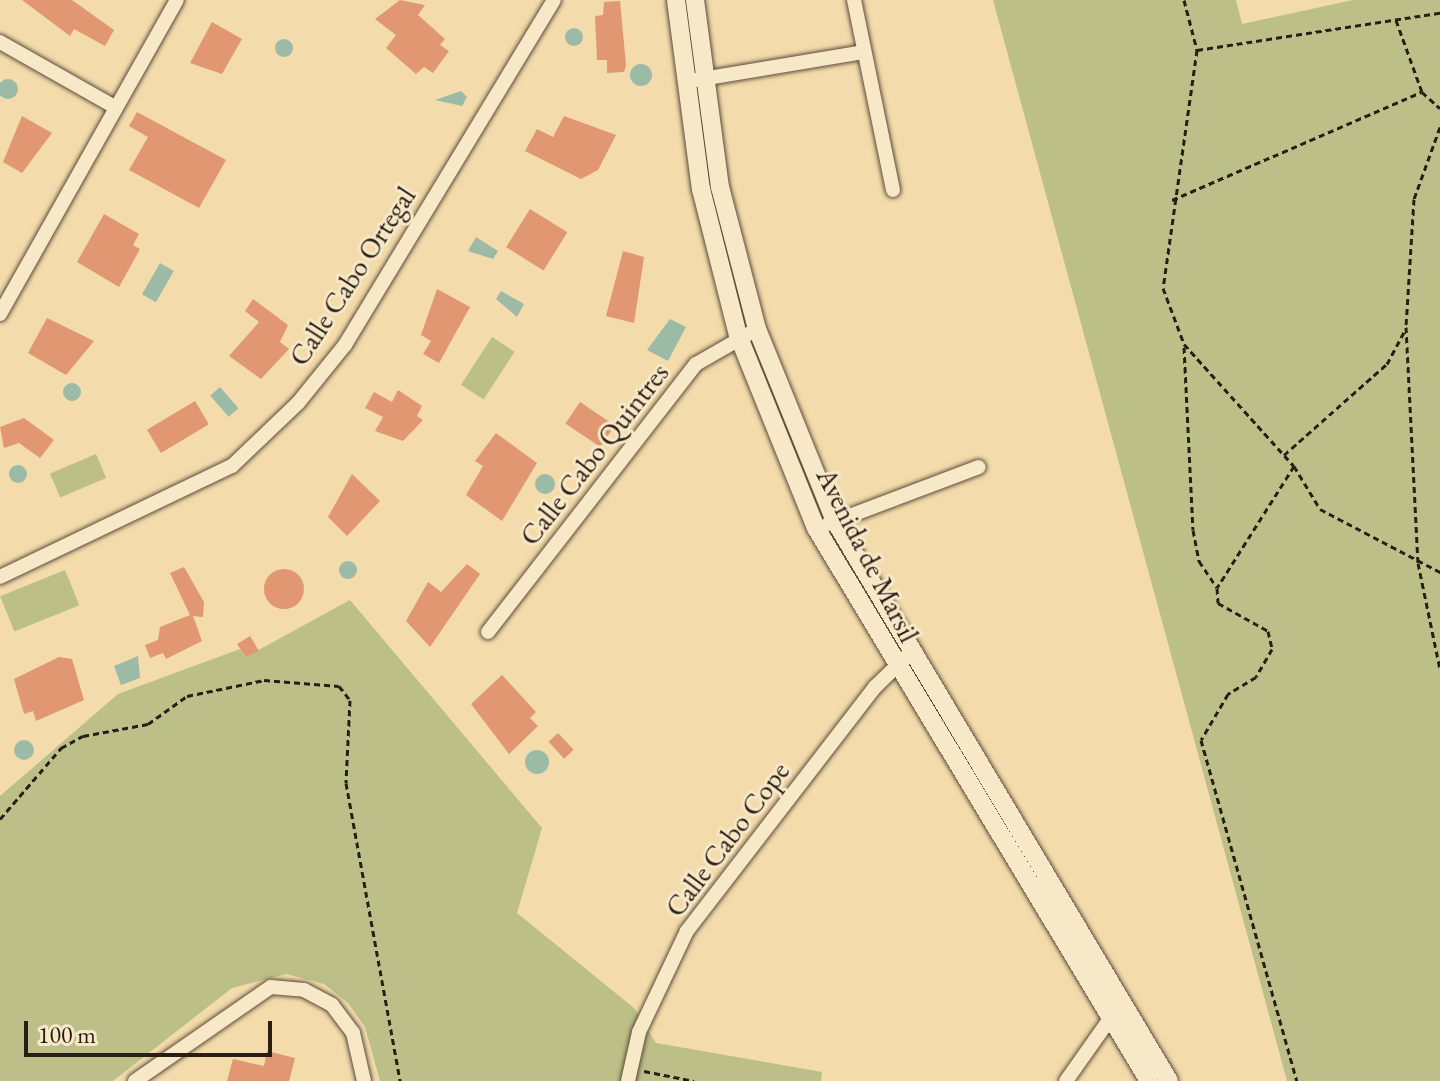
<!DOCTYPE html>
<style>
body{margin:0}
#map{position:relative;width:1440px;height:1081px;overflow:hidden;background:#f3dbab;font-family:"EB Garamond",serif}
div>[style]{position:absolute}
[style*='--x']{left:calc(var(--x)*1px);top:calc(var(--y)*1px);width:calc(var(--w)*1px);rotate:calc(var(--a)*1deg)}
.green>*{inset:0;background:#bcc088;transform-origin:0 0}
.water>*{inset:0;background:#9bbba7;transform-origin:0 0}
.round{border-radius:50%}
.building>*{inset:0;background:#e19771;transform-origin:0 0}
.path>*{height:3px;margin-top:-1.5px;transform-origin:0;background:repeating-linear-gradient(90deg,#2a1d16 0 6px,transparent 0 10px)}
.roads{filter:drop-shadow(0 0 2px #5c4c3b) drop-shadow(0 0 2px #5c4c3b)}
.minor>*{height:14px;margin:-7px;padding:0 7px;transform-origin:7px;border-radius:7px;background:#f7e8c8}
.tertiary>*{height:18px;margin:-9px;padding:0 9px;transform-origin:9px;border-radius:9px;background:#f7e8c8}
span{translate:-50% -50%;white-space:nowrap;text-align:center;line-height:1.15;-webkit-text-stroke:6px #f7e8c8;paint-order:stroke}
.street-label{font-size:28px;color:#2a1d16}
.scale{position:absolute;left:24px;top:1021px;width:248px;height:36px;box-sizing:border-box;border:4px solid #2a1d16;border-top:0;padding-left:10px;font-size:24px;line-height:28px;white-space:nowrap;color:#2a1d16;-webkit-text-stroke:6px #f7e8c8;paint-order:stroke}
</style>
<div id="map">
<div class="green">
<i style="clip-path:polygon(993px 0,1236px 0,1242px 24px,1353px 0,1440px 0,1440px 1081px,1287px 1081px)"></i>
<i style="left:492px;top:337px;width:27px;height:57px;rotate:33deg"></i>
<i style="left:96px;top:454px;width:26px;height:50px;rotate:67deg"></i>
<i style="left:65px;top:570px;width:38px;height:70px;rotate:68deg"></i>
<i style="clip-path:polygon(350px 600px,542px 828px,517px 913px,634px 1008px,656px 1043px,822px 1072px,821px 1081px,380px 1081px,365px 1027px,348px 1003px,324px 984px,286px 974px,232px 988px,113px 1081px,0 1081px,0 796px,118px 694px,240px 649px,246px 657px)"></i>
</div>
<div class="water">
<i class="round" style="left:565px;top:28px;width:18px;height:18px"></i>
<i class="round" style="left:275px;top:39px;width:18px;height:18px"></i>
<i class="round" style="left:630px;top:64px;width:22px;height:22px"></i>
<i class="round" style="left:-2px;top:79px;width:20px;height:20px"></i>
<i style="clip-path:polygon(461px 91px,467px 97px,462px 106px,435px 100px)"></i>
<i style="clip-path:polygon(476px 237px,498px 251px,493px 259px,468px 251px)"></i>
<i style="left:160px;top:263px;width:16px;height:36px;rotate:30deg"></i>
<i style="clip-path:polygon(501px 291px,524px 304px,517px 317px,496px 299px)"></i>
<i style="clip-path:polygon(670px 319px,686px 327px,668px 361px,647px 350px)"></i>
<i class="round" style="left:63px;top:383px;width:18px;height:18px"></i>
<i style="left:220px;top:387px;width:28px;height:13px;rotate:49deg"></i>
<i class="round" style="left:9px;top:465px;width:18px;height:18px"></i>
<i class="round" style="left:535px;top:474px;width:20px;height:20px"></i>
<i class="round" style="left:339px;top:561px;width:18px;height:18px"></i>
<i style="clip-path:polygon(138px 656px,140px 678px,121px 685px,114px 666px)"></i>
<i class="round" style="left:14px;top:740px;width:20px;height:20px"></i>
<i class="round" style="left:525px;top:750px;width:24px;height:24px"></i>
</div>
<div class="building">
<i style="clip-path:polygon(22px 0,72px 0,114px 30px,105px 46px,74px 29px,70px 36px)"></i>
<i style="clip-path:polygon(400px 0,425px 5px,418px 15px,445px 39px,440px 45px,449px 51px,433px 73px,424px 67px,416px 74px,386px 48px,396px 35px,375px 19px)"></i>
<i style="clip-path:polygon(620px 1px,626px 65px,624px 72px,607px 73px,607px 60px,597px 60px,595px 16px,603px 15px,604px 2px)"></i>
<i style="clip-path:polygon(212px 22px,242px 39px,222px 74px,190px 63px)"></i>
<i style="clip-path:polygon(137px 112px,226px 160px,199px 208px,129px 170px,148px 137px,129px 126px)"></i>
<i style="clip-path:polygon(22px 116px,52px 133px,22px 173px,3px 162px)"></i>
<i style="clip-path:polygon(564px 116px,616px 135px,598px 170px,581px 179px,525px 151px,537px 129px,553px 137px)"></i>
<i style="left:530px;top:209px;width:44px;height:45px;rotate:32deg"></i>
<i style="clip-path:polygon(104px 214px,139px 234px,133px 245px,140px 249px,119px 287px,77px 262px)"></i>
<i style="clip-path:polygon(623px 251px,644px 257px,634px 323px,606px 316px)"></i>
<i style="clip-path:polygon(437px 289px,470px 307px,439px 363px,423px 354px,431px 341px,421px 335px)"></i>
<i style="clip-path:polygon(253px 299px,288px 325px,280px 342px,289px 349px,261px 379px,229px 356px,259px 322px,245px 311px)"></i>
<i style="clip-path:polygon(47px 318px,94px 341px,66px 375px,28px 353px)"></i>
<i style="clip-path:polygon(398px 390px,422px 406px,417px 416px,423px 420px,403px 441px,375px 431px,383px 417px,365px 408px,374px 392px,392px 402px)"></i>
<i style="left:195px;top:401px;width:27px;height:56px;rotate:59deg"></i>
<i style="left:580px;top:402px;width:42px;height:26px;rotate:34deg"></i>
<i style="clip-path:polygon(24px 418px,54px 440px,40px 458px,19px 443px,4px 448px,0 427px)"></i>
<i style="clip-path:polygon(496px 433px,537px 463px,502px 521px,466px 495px,483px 466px,475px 461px)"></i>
<i style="clip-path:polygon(352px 474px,380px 501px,347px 536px,328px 517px)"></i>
<i style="clip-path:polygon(467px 564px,480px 574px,430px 647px,406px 621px,428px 582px,441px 592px)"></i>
<i style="clip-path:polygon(184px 567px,204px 602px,203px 617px,193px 616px,202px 641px,166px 659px,163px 653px,150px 658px,145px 645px,158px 640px,160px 627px,190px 615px,170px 573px)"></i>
<i class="round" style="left:264px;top:569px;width:40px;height:40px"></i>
<i style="clip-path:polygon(250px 636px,259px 651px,246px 657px,237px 644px)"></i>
<i style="clip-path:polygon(59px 657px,72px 659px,84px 700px,36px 721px,33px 711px,24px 714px,14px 679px)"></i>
<i style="clip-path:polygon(502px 675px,536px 712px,530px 718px,538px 726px,509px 754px,471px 704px)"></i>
<i style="left:558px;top:733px;width:23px;height:13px;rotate:47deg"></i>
<i style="clip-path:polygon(267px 1051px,295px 1058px,289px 1081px,227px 1081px,233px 1059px,264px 1066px)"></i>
</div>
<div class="path">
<i style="--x:1184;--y:0;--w:52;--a:75.4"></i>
<i style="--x:1197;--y:50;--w:240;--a:98.1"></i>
<i style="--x:1163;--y:288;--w:60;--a:69.4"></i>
<i style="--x:1184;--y:344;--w:164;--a:48"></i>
<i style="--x:1294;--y:466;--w:50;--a:58.8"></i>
<i style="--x:1320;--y:509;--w:136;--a:27.7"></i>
<i style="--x:1396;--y:20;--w:77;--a:70.1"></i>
<i style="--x:1422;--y:92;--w:24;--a:42"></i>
<i style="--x:1197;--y:50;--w:246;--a:-8.7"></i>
<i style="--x:1440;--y:127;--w:77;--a:109.9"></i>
<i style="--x:1414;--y:199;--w:128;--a:93.6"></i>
<i style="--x:1406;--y:327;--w:236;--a:87.1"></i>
<i style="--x:1418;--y:563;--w:108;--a:78.3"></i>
<i style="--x:1172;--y:200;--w:272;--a:-23.4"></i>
<i style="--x:1184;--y:347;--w:183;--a:87.2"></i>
<i style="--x:1193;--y:530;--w:32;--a:79"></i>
<i style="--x:1199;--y:561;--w:32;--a:56"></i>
<i style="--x:1284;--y:455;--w:137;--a:-41.5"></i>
<i style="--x:1387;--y:364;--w:38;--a:-62"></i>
<i style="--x:1294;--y:466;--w:144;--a:122.3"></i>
<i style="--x:1217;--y:588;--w:15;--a:86"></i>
<i style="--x:1218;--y:603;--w:57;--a:29.2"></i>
<i style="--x:1268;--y:631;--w:18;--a:77"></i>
<i style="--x:1272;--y:649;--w:32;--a:120"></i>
<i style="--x:1256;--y:677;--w:33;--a:149"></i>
<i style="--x:1228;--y:694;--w:53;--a:120.4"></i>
<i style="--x:1201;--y:740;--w:354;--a:74.3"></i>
<i style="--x:0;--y:819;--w:94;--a:-49.3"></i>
<i style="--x:61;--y:748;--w:25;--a:-29"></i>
<i style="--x:83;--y:736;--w:66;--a:-10.5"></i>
<i style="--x:148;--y:724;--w:48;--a:-35.7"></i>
<i style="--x:187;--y:696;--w:79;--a:-11.7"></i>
<i style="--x:264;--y:680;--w:75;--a:4.6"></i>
<i style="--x:339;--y:686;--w:18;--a:52"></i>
<i style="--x:350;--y:700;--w:83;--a:92.8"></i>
<i style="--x:346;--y:783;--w:303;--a:79.7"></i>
<i style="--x:644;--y:1071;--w:51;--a:11.3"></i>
</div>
<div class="roads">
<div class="minor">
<i style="--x:854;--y:0;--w:194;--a:78.4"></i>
<i style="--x:0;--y:42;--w:132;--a:29.5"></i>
<i style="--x:696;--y:80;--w:170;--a:-9.5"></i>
<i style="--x:0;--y:314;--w:360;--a:-60.6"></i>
<i style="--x:828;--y:524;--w:161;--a:-20.7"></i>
<i style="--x:0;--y:577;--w:257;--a:-25.6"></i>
<i style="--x:232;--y:466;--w:91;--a:-43.7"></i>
<i style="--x:298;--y:403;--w:75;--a:-51"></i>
<i style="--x:345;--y:345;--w:403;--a:-58.8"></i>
<i style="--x:488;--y:632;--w:339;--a:-52.2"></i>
<i style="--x:696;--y:364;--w:70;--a:-29.8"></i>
<i style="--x:135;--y:1081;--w:165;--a:-34.7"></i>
<i style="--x:271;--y:987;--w:33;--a:5"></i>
<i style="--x:304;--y:990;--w:32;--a:28"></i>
<i style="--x:332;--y:1005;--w:35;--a:53"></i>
<i style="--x:353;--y:1033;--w:49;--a:77.1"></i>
<i style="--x:628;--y:1081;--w:50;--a:-77.3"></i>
<i style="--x:639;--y:1032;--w:112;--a:-64.6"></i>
<i style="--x:687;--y:931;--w:308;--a:-52.4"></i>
<i style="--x:875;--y:687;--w:49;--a:-44.2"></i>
<i style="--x:1066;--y:1081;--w:87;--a:-54.8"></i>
</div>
<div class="tertiary">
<i style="--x:676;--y:0;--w:191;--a:82.5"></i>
<i style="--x:701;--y:189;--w:151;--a:75.8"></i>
<i style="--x:738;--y:335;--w:208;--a:68"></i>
<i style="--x:816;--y:528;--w:646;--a:58.94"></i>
<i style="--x:695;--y:0;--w:189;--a:82.4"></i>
<i style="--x:720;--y:187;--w:147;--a:75.4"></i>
<i style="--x:757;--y:329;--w:207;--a:67.9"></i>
<i style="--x:835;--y:521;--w:652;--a:59.19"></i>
</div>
</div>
<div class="street-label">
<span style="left:352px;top:276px;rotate:-57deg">Calle Cabo Ortegal</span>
<span style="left:594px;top:454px;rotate:-52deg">Calle Cabo Quintres</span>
<span style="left:868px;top:555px;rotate:63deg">Avenida de Marsil</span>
<span style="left:727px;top:839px;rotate:-53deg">Calle Cabo Cope</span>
</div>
<div class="scale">100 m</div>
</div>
